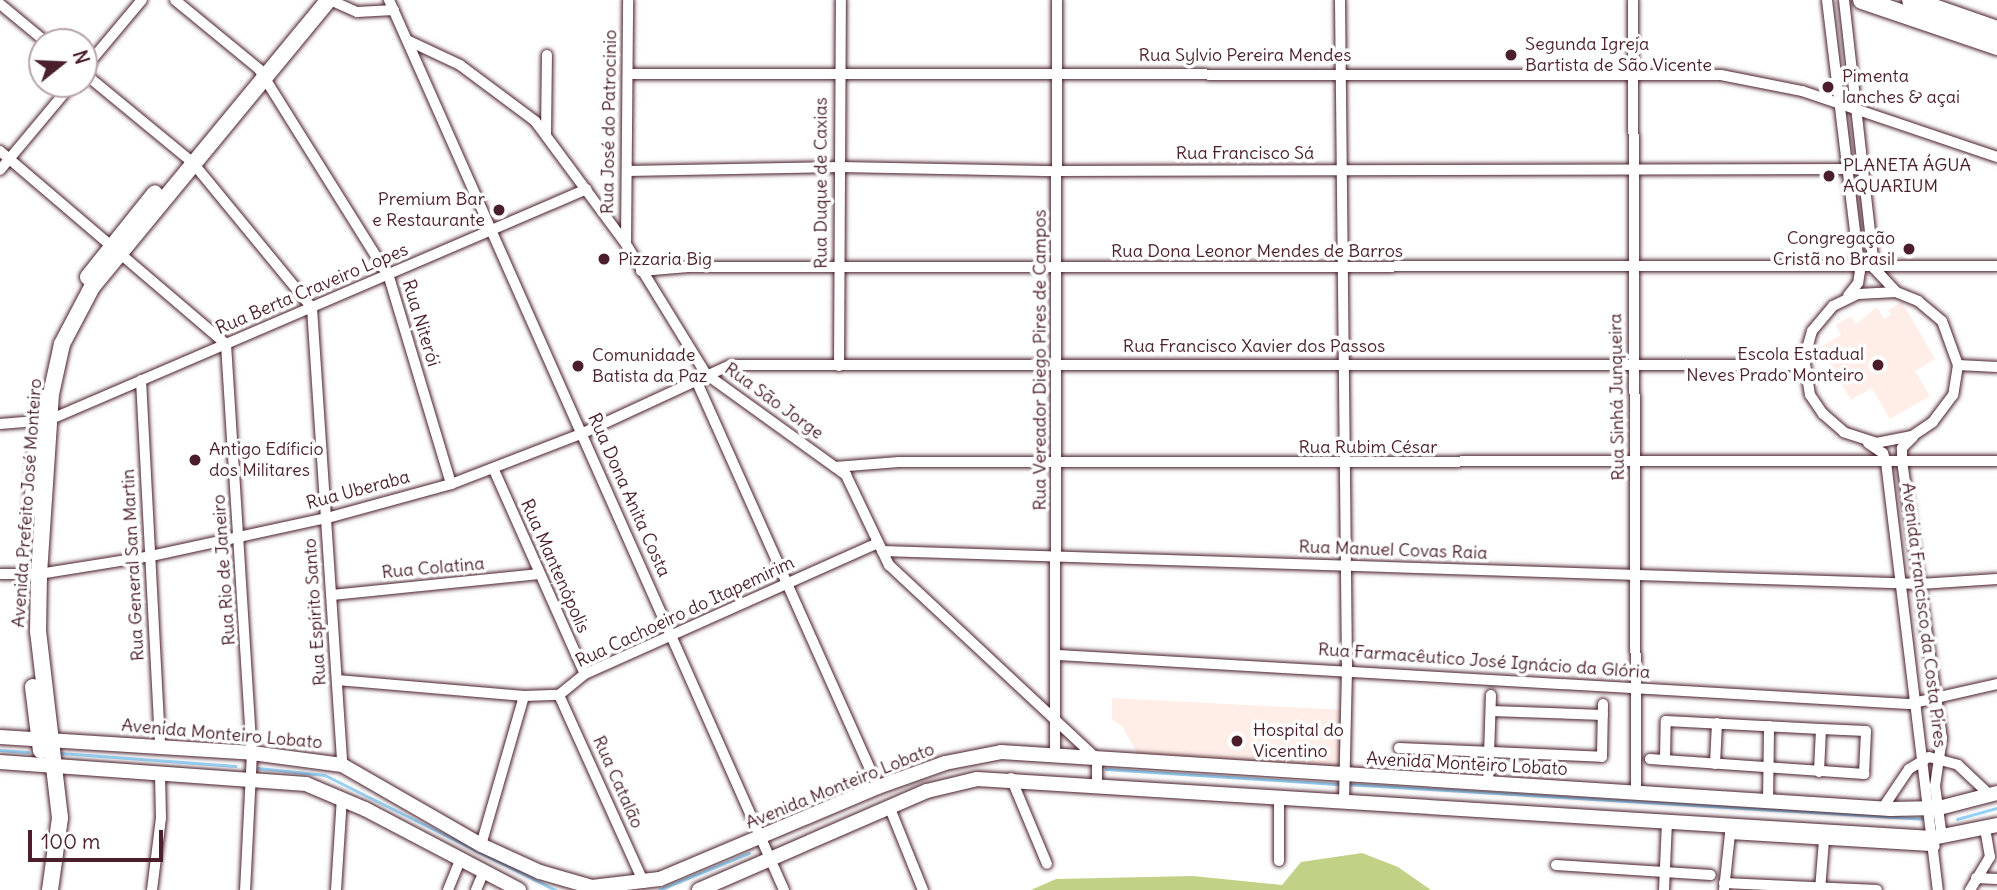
<!DOCTYPE html>
<meta charset="utf-8">
<style>
body{margin:0}
#map{position:relative;width:1997px;height:890px;overflow:hidden;background:#fff;font-family:Delius,sans-serif}
div>[style]{position:absolute}
[style*='--x']{left:calc(var(--x)*1px);top:calc(var(--y)*1px);width:calc(var(--w)*1px);rotate:calc(var(--a)*1deg)}
.built>*{inset:0;background:#ffeee8}
.green>*{inset:0;background:#c1d287}
.stream>*{height:2.5px;margin:-1.25px;padding:0 1.25px;transform-origin:1.25px;border-radius:1.25px;background:#96d4f7}
.roads{filter:drop-shadow(0 0 2px #4a1f2b) drop-shadow(0 0 2px #4a1f2b)}
.minor>*{height:10px;margin:-5px;padding:0 5px;transform-origin:5px;border-radius:5px;background:#fff}
.tertiary>*{height:14px;margin:-7px;padding:0 7px;transform-origin:7px;border-radius:7px;background:#fff}
.secondary>*{height:16px;margin:-8px;padding:0 8px;transform-origin:8px;border-radius:8px;background:#fff}
.primary>*{height:18px;margin:-9px;padding:0 9px;transform-origin:9px;border-radius:9px;background:#fff}
.dots>*{width:19px;height:19px;translate:-50% -50%;box-sizing:border-box;border:4px solid #fff;border-radius:50%}
span{translate:-50% -50%;white-space:nowrap;text-align:center;line-height:1.15;-webkit-text-stroke:7px #fff;paint-order:stroke}
.poi-label{font-size:18px;color:#4a1f2b}
.left{translate:0 -50%;text-align:left}
.right{translate:-100% -50%;text-align:right}
.street-label{font-size:18px;color:#4a1f2b}
.north{position:absolute;left:28px;top:28px;width:70px;height:70px;box-sizing:border-box;background:#fff;border:2px solid #b7a5aa;border-radius:50%;rotate:72deg;font-size:19px;font-weight:700;line-height:28px;text-align:center;color:#4a1f2b}
.north::after{content:'';display:block;margin:auto;width:24px;height:32px;background:#4a1f2b;clip-path:polygon(50% 0,100% 100%,50% 72%,0 100%)}
.scale{position:absolute;left:28px;top:830px;width:135px;height:32px;box-sizing:border-box;border:4px solid #4a1f2b;border-top:0;padding-left:9px;font-size:21px;line-height:24px;white-space:nowrap;color:#4a1f2b;-webkit-text-stroke:5px #fff;paint-order:stroke}
</style>
<div id="map">
<div class="built">
<i style="clip-path:polygon(1902px 302px,1935px 359px,1915px 371px,1930px 396px,1890px 419px,1872px 388px,1851px 400px,1820px 347px,1841px 335px,1836px 325px,1851px 316px,1856px 324px,1877px 307px,1884px 319px,1891px 315px,1888px 310px)"></i>
<i style="clip-path:polygon(1112px 698px,1344px 710px,1342px 770px,1139px 756px,1122px 726px,1112px 720px)"></i>
</div>
<div class="green">
<i style="clip-path:polygon(1362px 853px,1398px 867px,1431px 890px,1031px 890px,1056px 879px,1193px 876px,1282px 885px,1301px 862px)"></i>
</div>
<div class="stream">
<i style="--x:0;--y:750;--w:28;--a:4"></i>
<i style="--x:60;--y:753;--w:176;--a:4.2"></i>
<i style="--x:258;--y:768;--w:67;--a:6"></i>
<i style="--x:325;--y:775;--w:258;--a:26.5"></i>
<i style="--x:1106;--y:769;--w:234;--a:3.7"></i>
<i style="--x:1346;--y:784;--w:582;--a:3.45"></i>
<i style="--x:1957;--y:819;--w:41;--a:-15.4"></i>
<i style="--x:659;--y:890;--w:97;--a:-22.3"></i>
</div>
<div class="roads">
<div class="minor">
<i style="--x:175;--y:0;--w:109;--a:39.4"></i>
<i style="--x:259;--y:69;--w:245;--a:58"></i>
<i style="--x:389;--y:277;--w:216;--a:73.3"></i>
<i style="--x:330;--y:0;--w:30;--a:24"></i>
<i style="--x:357;--y:12;--w:37;--a:-3"></i>
<i style="--x:389;--y:0;--w:974;--a:66.07"></i>
<i style="--x:1340;--y:0;--w:669;--a:89.4"></i>
<i style="--x:1347;--y:669;--w:134;--a:91.3"></i>
<i style="--x:1633;--y:0;--w:793;--a:89.78"></i>
<i style="--x:1827;--y:0;--w:273;--a:83.1"></i>
<i style="--x:1860;--y:271;--w:12;--a:99"></i>
<i style="--x:1858;--y:283;--w:16;--a:128"></i>
<i style="--x:1844;--y:0;--w:270;--a:83.6"></i>
<i style="--x:1874;--y:268;--w:33;--a:47"></i>
<i style="--x:1896;--y:292;--w:24;--a:22"></i>
<i style="--x:1918;--y:301;--w:31;--a:40"></i>
<i style="--x:1942;--y:321;--w:47;--a:70"></i>
<i style="--x:1958;--y:365;--w:30;--a:99"></i>
<i style="--x:1953;--y:395;--w:34;--a:127"></i>
<i style="--x:1933;--y:422;--w:25;--a:146"></i>
<i style="--x:1912;--y:436;--w:36;--a:169"></i>
<i style="--x:1877;--y:443;--w:35;--a:-162"></i>
<i style="--x:1844;--y:432;--w:28;--a:-139"></i>
<i style="--x:1823;--y:414;--w:23;--a:-124"></i>
<i style="--x:1810;--y:395;--w:36;--a:-99"></i>
<i style="--x:1804;--y:359;--w:29;--a:-74"></i>
<i style="--x:1812;--y:331;--w:33;--a:-50"></i>
<i style="--x:1833;--y:306;--w:28;--a:-26"></i>
<i style="--x:1858;--y:294;--w:38;--a:-3"></i>
<i style="--x:0;--y:4;--w:60;--a:39.6"></i>
<i style="--x:409;--y:41;--w:56;--a:25.2"></i>
<i style="--x:460;--y:65;--w:94;--a:36.7"></i>
<i style="--x:535;--y:121;--w:153;--a:53.5"></i>
<i style="--x:626;--y:244;--w:153;--a:58.4"></i>
<i style="--x:706;--y:374;--w:173;--a:35.8"></i>
<i style="--x:846;--y:475;--w:100;--a:64.5"></i>
<i style="--x:889;--y:565;--w:284;--a:43"></i>
<i style="--x:1097;--y:759;--w:29;--a:90"></i>
<i style="--x:84;--y:69;--w:90;--a:-50"></i>
<i style="--x:84;--y:73;--w:141;--a:39.5"></i>
<i style="--x:193;--y:163;--w:188;--a:50.6"></i>
<i style="--x:312;--y:308;--w:458;--a:86.2"></i>
<i style="--x:628;--y:74;--w:1093;--a:0.05"></i>
<i style="--x:1721;--y:75;--w:83;--a:11.2"></i>
<i style="--x:1802;--y:91;--w:206;--a:18.7"></i>
<i style="--x:546;--y:134;--w:79;--a:-89.3"></i>
<i style="--x:0;--y:151;--w:297;--a:40.5"></i>
<i style="--x:226;--y:344;--w:410;--a:86.4"></i>
<i style="--x:252;--y:753;--w:137;--a:92.9"></i>
<i style="--x:0;--y:170;--w:112;--a:-50.1"></i>
<i style="--x:627;--y:171;--w:213;--a:-1.1"></i>
<i style="--x:840;--y:167;--w:217;--a:1.1"></i>
<i style="--x:1057;--y:171;--w:806;--a:-0.14"></i>
<i style="--x:626;--y:244;--w:244;--a:-89.5"></i>
<i style="--x:641;--y:271;--w:47;--a:-4.9"></i>
<i style="--x:688;--y:267;--w:1309;--a:-0.04"></i>
<i style="--x:1958;--y:365;--w:39;--a:3"></i>
<i style="--x:839;--y:366;--w:366;--a:-89.7"></i>
<i style="--x:141;--y:380;--w:368;--a:87"></i>
<i style="--x:696;--y:380;--w:446;--a:65.9"></i>
<i style="--x:0;--y:424;--w:49;--a:-4.7"></i>
<i style="--x:49;--y:420;--w:585;--a:-23.24"></i>
<i style="--x:1913;--y:437;--w:16;--a:135"></i>
<i style="--x:1902;--y:448;--w:13;--a:90"></i>
<i style="--x:1902;--y:461;--w:280;--a:81.8"></i>
<i style="--x:1942;--y:738;--w:49;--a:98.3"></i>
<i style="--x:1935;--y:786;--w:52;--a:82.3"></i>
<i style="--x:1868;--y:443;--w:18;--a:34"></i>
<i style="--x:1883;--y:453;--w:9;--a:72"></i>
<i style="--x:1886;--y:462;--w:431;--a:83.1"></i>
<i style="--x:835;--y:467;--w:64;--a:-4.5"></i>
<i style="--x:899;--y:462;--w:1098;--a:-0.05"></i>
<i style="--x:494;--y:470;--w:223;--a:66"></i>
<i style="--x:882;--y:551;--w:1039;--a:1.82"></i>
<i style="--x:1920;--y:584;--w:77;--a:-3.7"></i>
<i style="--x:0;--y:574;--w:39;--a:0"></i>
<i style="--x:39;--y:574;--w:113;--a:-9.1"></i>
<i style="--x:151;--y:556;--w:180;--a:-12.2"></i>
<i style="--x:327;--y:518;--w:129;--a:-15.3"></i>
<i style="--x:451;--y:484;--w:142;--a:-21.1"></i>
<i style="--x:583;--y:433;--w:162;--a:-24.8"></i>
<i style="--x:730;--y:365;--w:1074;--a:0"></i>
<i style="--x:332;--y:595;--w:206;--a:-5.8"></i>
<i style="--x:1058;--y:655;--w:852;--a:3.3"></i>
<i style="--x:1909;--y:704;--w:90;--a:-12.8"></i>
<i style="--x:337;--y:680;--w:188;--a:4.9"></i>
<i style="--x:524;--y:696;--w:35;--a:-2"></i>
<i style="--x:559;--y:695;--w:33;--a:-39"></i>
<i style="--x:585;--y:674;--w:321;--a:-24.1"></i>
<i style="--x:559;--y:695;--w:206;--a:65.7"></i>
<i style="--x:1491;--y:711;--w:112;--a:2"></i>
<i style="--x:1399;--y:748;--w:203;--a:2.5"></i>
<i style="--x:1602;--y:757;--w:53;--a:-88.9"></i>
<i style="--x:1055;--y:756;--w:756;--a:-89.85"></i>
<i style="--x:1650;--y:759;--w:215;--a:4"></i>
<i style="--x:1864;--y:774;--w:43;--a:-87.3"></i>
<i style="--x:1866;--y:731;--w:45;--a:-177.5"></i>
<i style="--x:1665;--y:760;--w:39;--a:-89"></i>
<i style="--x:1666;--y:721;--w:155;--a:3"></i>
<i style="--x:1821;--y:729;--w:43;--a:92.7"></i>
<i style="--x:1715;--y:764;--w:41;--a:-87.2"></i>
<i style="--x:1011;--y:778;--w:93;--a:67.3"></i>
<i style="--x:1488;--y:785;--w:90;--a:-88.1"></i>
<i style="--x:1768;--y:802;--w:76;--a:-89.2"></i>
<i style="--x:889;--y:806;--w:91;--a:68"></i>
<i style="--x:1882;--y:809;--w:48;--a:-56"></i>
<i style="--x:1909;--y:769;--w:23;--a:-31"></i>
<i style="--x:1929;--y:757;--w:30;--a:15"></i>
<i style="--x:1958;--y:765;--w:44;--a:43.2"></i>
<i style="--x:481;--y:845;--w:155;--a:-73.9"></i>
<i style="--x:1279;--y:861;--w:62;--a:-90"></i>
<i style="--x:1556;--y:865;--w:155;--a:3.7"></i>
<i style="--x:1976;--y:878;--w:21;--a:3"></i>
<i style="--x:1724;--y:883;--w:153;--a:2.6"></i>
<i style="--x:152;--y:890;--w:73;--a:-82.9"></i>
<i style="--x:161;--y:818;--w:45;--a:-91.3"></i>
<i style="--x:336;--y:890;--w:92;--a:-86.3"></i>
<i style="--x:448;--y:890;--w:32;--a:-68"></i>
<i style="--x:476;--y:890;--w:21;--a:-67"></i>
<i style="--x:1664;--y:890;--w:68;--a:-87.5"></i>
<i style="--x:1724;--y:890;--w:56;--a:-83.9"></i>
<i style="--x:1730;--y:834;--w:205;--a:3.4"></i>
<i style="--x:1820;--y:890;--w:50;--a:-85.4"></i>
<i style="--x:1970;--y:890;--w:39;--a:-59"></i>
<i style="--x:1990;--y:857;--w:29;--a:-100"></i>
</div>
<div class="tertiary">
<i style="--x:0;--y:737;--w:253;--a:3.6"></i>
<i style="--x:252;--y:753;--w:91;--a:7.6"></i>
<i style="--x:342;--y:765;--w:160;--a:29.9"></i>
<i style="--x:481;--y:845;--w:65;--a:24.6"></i>
<i style="--x:540;--y:872;--w:54;--a:16.1"></i>
<i style="--x:592;--y:887;--w:68;--a:-6.7"></i>
<i style="--x:660;--y:879;--w:237;--a:-22.9"></i>
<i style="--x:878;--y:787;--w:71;--a:-19.7"></i>
<i style="--x:945;--y:763;--w:57;--a:-11.1"></i>
<i style="--x:1001;--y:752;--w:891;--a:3.67"></i>
<i style="--x:1890;--y:809;--w:49;--a:-1.2"></i>
<i style="--x:1939;--y:808;--w:60;--a:-14.5"></i>
<i style="--x:0;--y:762;--w:307;--a:4.1"></i>
<i style="--x:306;--y:784;--w:64;--a:23"></i>
<i style="--x:365;--y:809;--w:174;--a:27.7"></i>
<i style="--x:699;--y:890;--w:249;--a:-23.5"></i>
<i style="--x:927;--y:791;--w:51;--a:-13.5"></i>
<i style="--x:977;--y:779;--w:957;--a:3.54"></i>
<i style="--x:1932;--y:838;--w:66;--a:-11.3"></i>
</div>
<div class="secondary">
<i style="--x:88;--y:277;--w:107;--a:-51.4"></i>
<i style="--x:32;--y:507;--w:110;--a:-85.3"></i>
<i style="--x:33;--y:687;--w:64;--a:82.9"></i>
<i style="--x:50;--y:890;--w:73;--a:-82.1"></i>
<i style="--x:60;--y:818;--w:187;--a:-96.7"></i>
<i style="--x:38;--y:632;--w:58;--a:-89"></i>
<i style="--x:39;--y:574;--w:180;--a:-86.2"></i>
<i style="--x:51;--y:394;--w:51;--a:-77.6"></i>
<i style="--x:62;--y:344;--w:64;--a:-62.2"></i>
<i style="--x:92;--y:287;--w:372;--a:-50.5"></i>
</div>
<div class="primary">
<i style="--x:1862;--y:0;--w:143;--a:18.8"></i>
<i style="--x:1911;--y:0;--w:91;--a:19.2"></i>
</div>
</div>
<div class="dots">
<i style="left:1511px;top:55px;background:#4a1f2b"></i>
<i style="left:1828px;top:87px;background:#4a1f2b"></i>
<i style="left:1829px;top:176px;background:#4a1f2b"></i>
<i style="left:499px;top:210px;background:#4a1f2b"></i>
<i style="left:1909px;top:249px;background:#4a1f2b"></i>
<i style="left:604px;top:259px;background:#4a1f2b"></i>
<i style="left:1878px;top:365px;background:#4a1f2b"></i>
<i style="left:578px;top:366px;background:#4a1f2b"></i>
<i style="left:195px;top:460px;background:#4a1f2b"></i>
<i style="left:1237px;top:741px;background:#4a1f2b"></i>
</div>
<div class="poi-label">
<span class="left" style="left:1525px;top:55px">Segunda Igreja<br>Bartista de São Vicente</span>
<span class="left" style="left:1842px;top:87px">Pimenta<br>lanches &amp; açai</span>
<span class="left" style="left:1843px;top:176px">PLANETA ÁGUA<br>AQUARIUM</span>
<span class="right" style="left:485px;top:210px">Premium Bar<br>e Restaurante</span>
<span class="right" style="left:1895px;top:249px">Congregação<br>Cristã no Brasil</span>
<span class="left" style="left:618px;top:259px">Pizzaria Big</span>
<span class="right" style="left:1864px;top:365px">Escola Estadual<br>Neves Prado Monteiro</span>
<span class="left" style="left:592px;top:366px">Comunidade<br>Batista da Paz</span>
<span class="left" style="left:209px;top:460px">Antigo Edíficio<br>dos Militares</span>
<span class="left" style="left:1253px;top:741px">Hospital do<br>Vicentino</span>
</div>
<div class="street-label">
<span style="left:1245px;top:55px">Rua Sylvio Pereira Mendes</span>
<span style="left:609px;top:122px;rotate:-89deg">Rua José do Patrocinio</span>
<span style="left:1245px;top:153px">Rua Francisco Sá</span>
<span style="left:821px;top:183px;rotate:-90deg">Rua Duque de Caxias</span>
<span style="left:1257px;top:251px">Rua Dona Leonor Mendes de Barros</span>
<span style="left:312px;top:289px;rotate:-23deg">Rua Berta Craveiro Lopes</span>
<span style="left:421px;top:323px;rotate:73deg">Rua Niterói</span>
<span style="left:1254px;top:346px">Rua Francisco Xavier dos Passos</span>
<span style="left:1040px;top:360px;rotate:-90deg">Rua Vereador Diego Pires de Campos</span>
<span style="left:1617px;top:397px;rotate:-91deg">Rua Sinhá Junqueira</span>
<span style="left:774px;top:401px;rotate:36deg">Rua São Jorge</span>
<span style="left:1368px;top:447px">Rua Rubim César</span>
<span style="left:358px;top:490px;rotate:-15deg">Rua Uberaba</span>
<span style="left:629px;top:495px;rotate:66deg">Rua Dona Anita Costa</span>
<span style="left:27px;top:503px;rotate:-86deg">Avenida Prefeito José Monteiro</span>
<span style="left:1393px;top:550px;rotate:2deg">Rua Manuel Covas Raia</span>
<span style="left:133px;top:565px;rotate:-93deg">Rua General San Martin</span>
<span style="left:555px;top:566px;rotate:66deg">Rua Mantenópolis</span>
<span style="left:433px;top:568px;rotate:-5deg">Rua Colatina</span>
<span style="left:224px;top:570px;rotate:-94deg">Rua Rio de Janeiro</span>
<span style="left:315px;top:612px;rotate:-94deg">Rua Espírito Santo</span>
<span style="left:685px;top:612px;rotate:-25deg">Rua Cachoeiro do Itapemirim</span>
<span style="left:1924px;top:615px;rotate:83deg">Avenida Francisco da Costa Pires</span>
<span style="left:1484px;top:661px;rotate:4deg">Rua Farmacêutico José Ignácio da Glória</span>
<span style="left:222px;top:734px;rotate:5deg">Avenida Monteiro Lobato</span>
<span style="left:1467px;top:764px;rotate:3deg">Avenida Monteiro Lobato</span>
<span style="left:618px;top:782px;rotate:66deg">Rua Catalão</span>
<span style="left:840px;top:786px;rotate:-22deg">Avenida Monteiro Lobato</span>
</div>
<div class="north">N</div>
<div class="scale">100 m</div>
</div>
